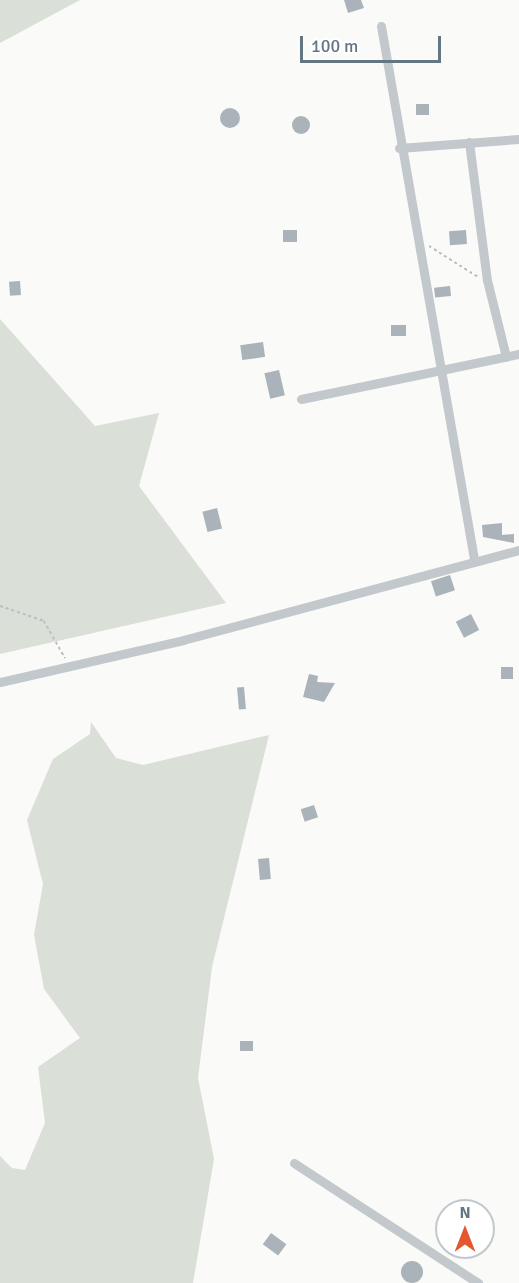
<!DOCTYPE html>
<style>
body{margin:0}
#map{position:relative;width:519px;height:1283px;overflow:hidden;background:#fafaf8;font-family:Signika,sans-serif}
div>[style]{position:absolute}
[style*='--x']{left:calc(var(--x)*1px);top:calc(var(--y)*1px);width:calc(var(--w)*1px);rotate:calc(var(--a)*1deg)}
.green>*{inset:0;background:#dadfd7}
.building>*{inset:0;background:#aab3b9;transform-origin:0 0}
.round{border-radius:50%}
.path>*{height:1.5px;margin-top:-0.75px;transform-origin:0;background:repeating-linear-gradient(90deg,#bbbfc2 0 3px,transparent 0 6px)}
.minor>*{height:9px;margin:-4.5px;padding:0 4.5px;transform-origin:4.5px;border-radius:4.5px;background:#c3c8cc}
span{translate:-50% -50%;white-space:nowrap;text-align:center;line-height:1.15;-webkit-text-stroke:6px #fff;paint-order:stroke}
.north{position:absolute;left:435px;top:1199px;width:60px;height:60px;box-sizing:border-box;background:#fff;border:2px solid #c1c8cd;border-radius:50%;rotate:0deg;font-size:16px;font-weight:700;line-height:24px;text-align:center;color:#657683}
.north::after{content:'';display:block;margin:auto;width:21px;height:27px;background:#e4572e;clip-path:polygon(50% 0,100% 100%,50% 72%,0 100%)}
.scale{position:absolute;left:300px;top:36px;width:141px;height:27px;box-sizing:border-box;border:3px solid #657683;border-top:0;padding-left:8px;font-size:18px;line-height:21px;white-space:nowrap;color:#657683;-webkit-text-stroke:4px #fff;paint-order:stroke}
</style>
<div id="map">
<div class="green">
<i style="clip-path:polygon(0 0,80px 0,0 43px)"></i>
<i style="clip-path:polygon(0 319px,95px 426px,159px 413px,139px 486px,226px 603px,0 654px)"></i>
<i style="clip-path:polygon(91px 722px,116px 758px,143px 765px,269px 735px,212px 967px,198px 1078px,214px 1159px,193px 1283px,0 1283px,0 1156px,12px 1168px,25px 1170px,45px 1123px,38px 1067px,80px 1038px,44px 989px,34px 935px,43px 884px,27px 820px,53px 759px,90px 734px)"></i>
</div>
<div class="building">
<i style="clip-path:polygon(344px 0,361px 0,364px 8px,348px 13px)"></i>
<i style="left:416px;top:104px;width:13px;height:11px"></i>
<i class="round" style="left:220px;top:108px;width:20px;height:20px"></i>
<i class="round" style="left:292px;top:116px;width:18px;height:18px"></i>
<i style="left:283px;top:230px;width:14px;height:12px"></i>
<i style="left:466px;top:230px;width:14px;height:17px;rotate:86deg"></i>
<i style="left:20px;top:281px;width:14px;height:11px;rotate:86deg"></i>
<i style="left:450px;top:286px;width:10px;height:16px;rotate:84deg"></i>
<i style="left:391px;top:325px;width:15px;height:11px"></i>
<i style="left:263px;top:342px;width:15px;height:23px;rotate:82deg"></i>
<i style="left:279px;top:370px;width:26px;height:15px;rotate:77deg"></i>
<i style="left:217px;top:508px;width:21px;height:15px;rotate:76deg"></i>
<i style="clip-path:polygon(502px 523px,502px 535px,514px 534px,514px 543px,483px 537px,482px 525px)"></i>
<i style="left:450px;top:575px;width:16px;height:20px;rotate:72deg"></i>
<i style="left:471px;top:614px;width:18px;height:17px;rotate:63deg"></i>
<i style="left:513px;top:667px;width:12px;height:12px;rotate:90deg"></i>
<i style="clip-path:polygon(309px 674px,318px 676px,317px 682px,335px 683px,324px 702px,303px 697px)"></i>
<i style="left:244px;top:687px;width:22px;height:7px;rotate:85deg"></i>
<i style="left:314px;top:805px;width:13px;height:14px;rotate:72deg"></i>
<i style="left:269px;top:858px;width:21px;height:11px;rotate:85deg"></i>
<i style="left:253px;top:1041px;width:10px;height:13px;rotate:90deg"></i>
<i style="left:271px;top:1233px;width:19px;height:14px;rotate:36deg"></i>
<i class="round" style="left:401px;top:1261px;width:22px;height:22px"></i>
</div>
<div class="path">
<i style="--x:429;--y:246;--w:58;--a:32.3"></i>
<i style="--x:0;--y:606;--w:46;--a:18.8"></i>
<i style="--x:44;--y:621;--w:43;--a:60.4"></i>
</div>
<div class="minor">
<i style="--x:381;--y:26;--w:541;--a:80.1"></i>
<i style="--x:469;--y:142;--w:139;--a:82.6"></i>
<i style="--x:487;--y:280;--w:79;--a:76.1"></i>
<i style="--x:399;--y:148;--w:120;--a:-4.3"></i>
<i style="--x:301;--y:399;--w:223;--a:-11.7"></i>
<i style="--x:0;--y:682;--w:188;--a:-12.9"></i>
<i style="--x:183;--y:640;--w:348;--a:-15"></i>
<i style="--x:294;--y:1163;--w:220;--a:33.1"></i>
</div>
<div class="north">N</div>
<div class="scale">100 m</div>
</div>
